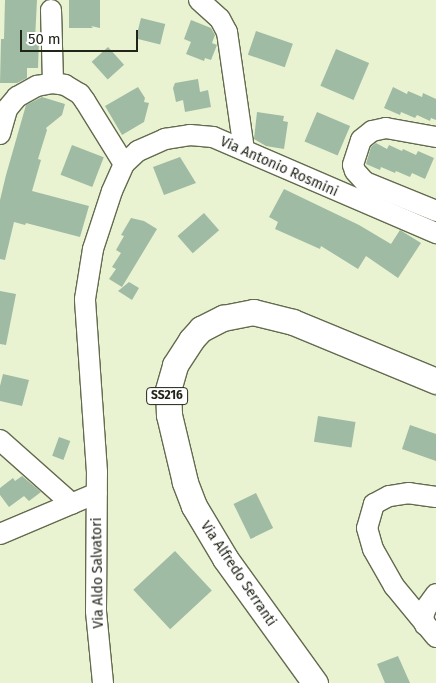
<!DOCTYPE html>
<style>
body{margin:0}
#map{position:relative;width:436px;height:683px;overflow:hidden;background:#e9f3d1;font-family:"Fira Sans",sans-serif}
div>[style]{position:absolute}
.building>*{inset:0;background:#9fbba4;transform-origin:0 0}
.roads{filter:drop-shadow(1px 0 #636b4e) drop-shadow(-1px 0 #636b4e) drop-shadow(0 1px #636b4e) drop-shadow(0 -1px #636b4e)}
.minor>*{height:20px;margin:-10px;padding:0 10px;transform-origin:10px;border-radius:10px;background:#fff}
.major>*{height:25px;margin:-12.5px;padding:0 12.5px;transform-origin:12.5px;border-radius:12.5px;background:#fff}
span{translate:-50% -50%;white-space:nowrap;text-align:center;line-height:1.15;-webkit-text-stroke:5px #fff;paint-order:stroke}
.shield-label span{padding:1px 4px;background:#fff;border:1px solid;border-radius:4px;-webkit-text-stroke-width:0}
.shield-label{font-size:12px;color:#212518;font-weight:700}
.street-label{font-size:14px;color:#212518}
.scale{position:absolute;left:20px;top:30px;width:118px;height:22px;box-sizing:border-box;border:2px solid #212518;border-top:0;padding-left:6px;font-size:15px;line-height:18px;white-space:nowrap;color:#212518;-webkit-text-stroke:4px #fff;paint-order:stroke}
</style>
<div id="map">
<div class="building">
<div style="clip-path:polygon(5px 0,37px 0,35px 40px,39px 40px,38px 68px,27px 68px,27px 78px,17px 83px,0 83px,1px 39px,4px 39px)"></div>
<div style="clip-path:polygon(69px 0,100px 0,100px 28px,91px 26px,93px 28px,69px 28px)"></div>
<div style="left:141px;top:18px;width:25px;height:21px;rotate:14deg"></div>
<div style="clip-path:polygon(191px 20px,211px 28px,215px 35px,212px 43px,217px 45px,211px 60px,205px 58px,204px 61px,186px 54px,191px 42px,184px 39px)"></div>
<div style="left:256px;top:31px;width:39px;height:25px;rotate:19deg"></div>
<div style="left:108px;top:47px;width:24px;height:22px;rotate:48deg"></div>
<div style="left:336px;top:49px;width:36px;height:40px;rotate:23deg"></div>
<div style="clip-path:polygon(198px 79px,200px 92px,208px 90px,211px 107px,185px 112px,183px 100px,176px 102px,173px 88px,175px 83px)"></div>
<div style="clip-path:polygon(138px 87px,145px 98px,144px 102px,149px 103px,144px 122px,122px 135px,105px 106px)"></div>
<div style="clip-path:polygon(393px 87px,407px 94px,408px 91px,422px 97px,423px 93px,436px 99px,436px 120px,431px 118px,430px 121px,417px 115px,415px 118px,401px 112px,400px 115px,384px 108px)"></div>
<div style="clip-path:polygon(42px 97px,65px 104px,62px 115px,46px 128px,47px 130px,38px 159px,41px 160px,32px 191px,89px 206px,80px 237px,26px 223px,25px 225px,14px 222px,5px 260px,0 259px,0 200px,6px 175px,26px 105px)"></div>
<div style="clip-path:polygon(257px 112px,284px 116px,283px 121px,288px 122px,284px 149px,266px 146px,254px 139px)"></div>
<div style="left:317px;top:112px;width:36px;height:32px;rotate:23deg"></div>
<div style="clip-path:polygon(376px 143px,387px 149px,389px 145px,402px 151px,403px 149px,416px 155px,418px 151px,434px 158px,425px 179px,412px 173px,410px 177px,396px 171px,395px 173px,381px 167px,380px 170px,366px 164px,371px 147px)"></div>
<div style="left:72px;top:145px;width:34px;height:32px;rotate:21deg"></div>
<div style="clip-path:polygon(180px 157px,196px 183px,164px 195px,153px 167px)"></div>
<div style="clip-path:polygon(284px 189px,359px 225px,391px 244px,400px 230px,421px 243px,398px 278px,366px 256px,358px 269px,321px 246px,320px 249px,275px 229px,278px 222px,269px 217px)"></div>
<div style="left:204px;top:213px;width:23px;height:35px;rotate:49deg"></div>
<div style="clip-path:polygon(131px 218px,144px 221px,157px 229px,122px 287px,109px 279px,116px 269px,112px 267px,121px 253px,116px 250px,124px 236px,121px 235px)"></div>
<div style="clip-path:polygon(129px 282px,139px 288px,132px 300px,118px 291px)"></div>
<div style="clip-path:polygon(0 291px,16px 294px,6px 345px,0 344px)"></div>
<div style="clip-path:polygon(3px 374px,29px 380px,22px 406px,0 401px,0 386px)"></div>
<div style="left:318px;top:416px;width:38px;height:26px;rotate:9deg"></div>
<div style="clip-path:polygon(410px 425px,436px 434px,436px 461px,402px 449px)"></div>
<div style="left:59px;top:437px;width:12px;height:20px;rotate:20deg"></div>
<div style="clip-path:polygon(22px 476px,41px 492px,29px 501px,24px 496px,9px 507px,0 495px,0 488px,13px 478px,15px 481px)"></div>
<div style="left:256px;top:493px;width:39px;height:25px;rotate:64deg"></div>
<div style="left:175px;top:551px;width:54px;height:57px;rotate:47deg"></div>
<div style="clip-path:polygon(398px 656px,410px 683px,385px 683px,377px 664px)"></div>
</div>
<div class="roads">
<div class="minor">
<div style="left:199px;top:0;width:28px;rotate:42deg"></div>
<div style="left:220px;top:19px;width:15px;rotate:62deg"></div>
<div style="left:227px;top:32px;width:119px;rotate:81.8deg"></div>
<div style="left:51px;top:10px;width:73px;rotate:88.4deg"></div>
<div style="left:0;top:134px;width:26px;rotate:-74deg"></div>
<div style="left:7px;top:109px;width:16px;rotate:-50deg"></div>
<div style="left:17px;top:97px;width:23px;rotate:-29deg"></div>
<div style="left:37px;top:86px;width:16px;rotate:-11deg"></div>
<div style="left:53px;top:83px;width:12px;rotate:9deg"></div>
<div style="left:65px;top:85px;width:17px;rotate:31deg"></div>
<div style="left:80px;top:94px;width:9px;rotate:54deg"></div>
<div style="left:85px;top:101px;width:74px;rotate:58.2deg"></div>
<div style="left:436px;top:137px;width:51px;rotate:-169.8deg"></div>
<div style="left:386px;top:128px;width:14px;rotate:168deg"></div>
<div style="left:372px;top:131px;width:14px;rotate:141deg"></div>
<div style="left:361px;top:140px;width:26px;rotate:108deg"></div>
<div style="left:353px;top:165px;width:6px;rotate:72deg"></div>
<div style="left:355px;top:171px;width:15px;rotate:48deg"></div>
<div style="left:365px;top:182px;width:77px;rotate:22.2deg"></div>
<div style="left:0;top:440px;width:96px;rotate:41.6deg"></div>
<div style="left:436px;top:497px;width:27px;rotate:-172deg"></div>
<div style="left:409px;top:493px;width:20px;rotate:171deg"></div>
<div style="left:389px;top:496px;width:17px;rotate:152deg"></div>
<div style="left:374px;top:504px;width:25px;rotate:106deg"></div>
<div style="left:367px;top:528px;width:22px;rotate:74deg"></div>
<div style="left:373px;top:549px;width:43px;rotate:60.4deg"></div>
<div style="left:394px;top:586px;width:66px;rotate:50.5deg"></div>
<div style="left:0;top:534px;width:105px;rotate:-22.9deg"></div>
<div style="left:425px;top:625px;width:8px;rotate:-104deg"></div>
<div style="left:423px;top:617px;width:9px;rotate:-72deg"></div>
<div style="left:426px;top:608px;width:17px;rotate:-54deg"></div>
<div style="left:103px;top:683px;width:72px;rotate:-95.6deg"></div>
<div style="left:96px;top:611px;width:139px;rotate:-89.6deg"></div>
<div style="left:97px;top:472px;width:173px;rotate:-94deg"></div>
<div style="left:85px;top:299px;width:51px;rotate:-80.9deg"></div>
<div style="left:93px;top:249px;width:61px;rotate:-71.9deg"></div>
<div style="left:112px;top:191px;width:30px;rotate:-66deg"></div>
<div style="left:124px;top:164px;width:19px;rotate:-43deg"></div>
<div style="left:138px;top:151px;width:30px;rotate:-24deg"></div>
<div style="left:165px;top:139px;width:25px;rotate:-9deg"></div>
<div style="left:190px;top:135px;width:23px;rotate:5deg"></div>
<div style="left:213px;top:137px;width:243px;rotate:23.3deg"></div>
</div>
<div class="major">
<div style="left:315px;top:683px;width:154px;rotate:-125.8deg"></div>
<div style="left:225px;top:558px;width:61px;rotate:-120.8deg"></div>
<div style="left:194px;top:506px;width:26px;rotate:-111deg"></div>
<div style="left:185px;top:482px;width:69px;rotate:-103.4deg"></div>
<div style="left:169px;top:415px;width:25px;rotate:-92deg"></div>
<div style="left:168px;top:390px;width:26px;rotate:-74deg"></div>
<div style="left:175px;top:365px;width:30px;rotate:-57deg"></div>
<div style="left:191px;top:340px;width:15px;rotate:-48deg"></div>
<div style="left:201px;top:329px;width:25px;rotate:-27deg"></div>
<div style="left:223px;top:318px;width:31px;rotate:-11deg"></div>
<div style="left:253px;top:312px;width:41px;rotate:14deg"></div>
<div style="left:293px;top:322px;width:155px;rotate:22.4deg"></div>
</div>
</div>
<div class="shield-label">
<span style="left:167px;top:396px">SS216</span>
</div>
<div class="street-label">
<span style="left:279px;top:167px;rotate:24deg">Via Antonio Rosmini</span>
<span style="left:98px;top:573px;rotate:-91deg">Via Aldo Salvatori</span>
<span style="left:238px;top:574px;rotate:56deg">Via Alfredo Serranti</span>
</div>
<div class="scale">50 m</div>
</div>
